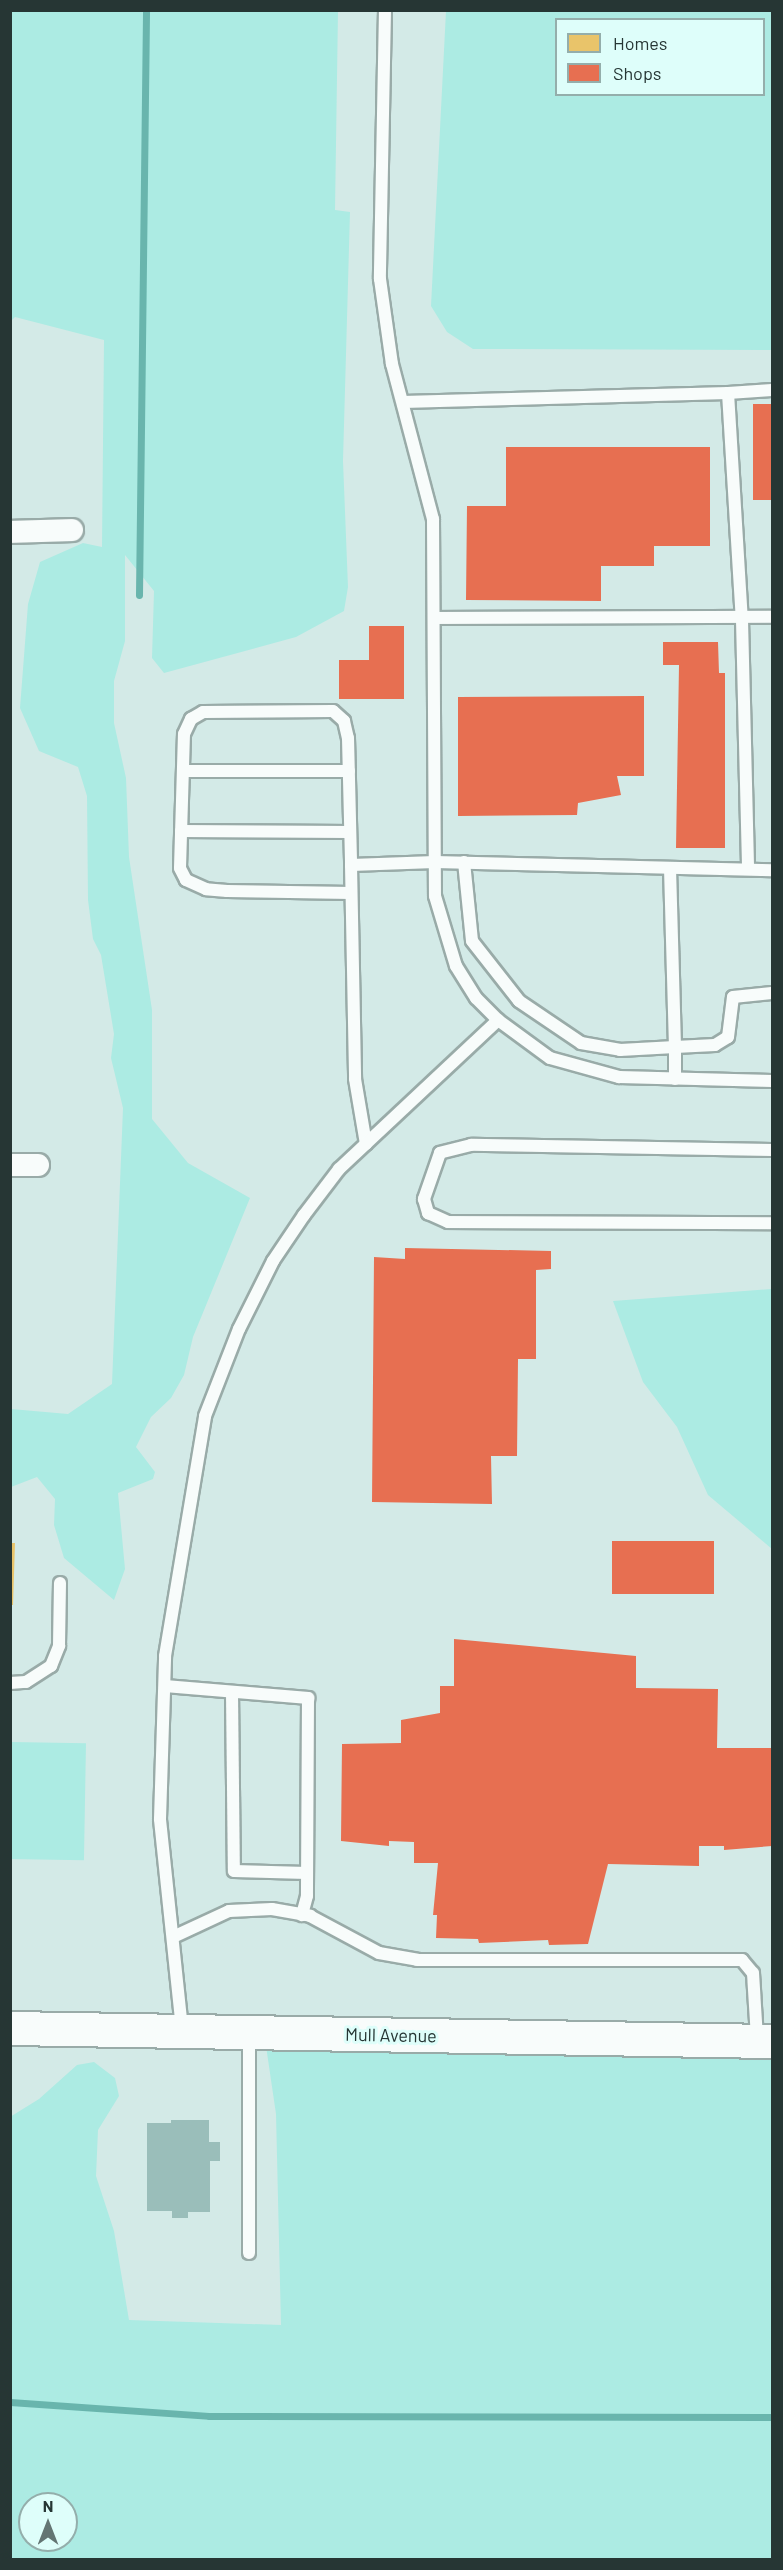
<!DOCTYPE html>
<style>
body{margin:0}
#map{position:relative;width:783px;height:2570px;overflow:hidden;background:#d3eae7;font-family:Barlow,sans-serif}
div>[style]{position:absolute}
.green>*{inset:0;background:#acebe3;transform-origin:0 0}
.homes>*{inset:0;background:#e9c46a}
.shops>*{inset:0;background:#e76f51;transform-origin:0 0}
.stream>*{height:7px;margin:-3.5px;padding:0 3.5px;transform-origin:3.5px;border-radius:3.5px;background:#69b5ad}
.building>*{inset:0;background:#9abeba}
.roads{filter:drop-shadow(2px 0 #99aba8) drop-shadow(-2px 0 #99aba8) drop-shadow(0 2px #99aba8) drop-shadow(0 -2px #99aba8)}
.lane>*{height:12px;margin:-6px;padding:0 6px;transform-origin:6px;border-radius:6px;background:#f8fcfb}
.street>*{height:22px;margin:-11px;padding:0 11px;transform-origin:11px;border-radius:11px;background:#f8fcfb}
.secondary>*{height:33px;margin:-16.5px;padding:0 16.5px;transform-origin:16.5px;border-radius:16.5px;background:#f8fcfb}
span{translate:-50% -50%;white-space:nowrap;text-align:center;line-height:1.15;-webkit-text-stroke:6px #defefa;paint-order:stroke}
.street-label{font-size:18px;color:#263634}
.frame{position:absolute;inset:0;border:12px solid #263634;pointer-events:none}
.legend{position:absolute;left:555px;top:18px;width:210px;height:78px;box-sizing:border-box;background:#defefa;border:2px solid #94aeab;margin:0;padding:8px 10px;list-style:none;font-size:18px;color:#263634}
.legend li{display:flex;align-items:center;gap:12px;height:30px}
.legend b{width:30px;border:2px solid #94aeab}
.north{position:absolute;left:18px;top:2492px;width:60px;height:60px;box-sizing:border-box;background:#defefa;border:2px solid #94aeab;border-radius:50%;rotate:0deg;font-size:16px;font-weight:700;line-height:24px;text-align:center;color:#263634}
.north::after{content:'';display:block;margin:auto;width:21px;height:27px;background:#637573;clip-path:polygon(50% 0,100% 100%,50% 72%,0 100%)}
</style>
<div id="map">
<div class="green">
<div style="clip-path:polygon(11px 10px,338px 11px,335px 210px,350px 212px,343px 461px,348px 587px,344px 611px,296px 637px,164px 673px,152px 658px,154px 591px,125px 555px,125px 641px,114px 681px,114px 723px,126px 778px,129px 857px,152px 1010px,152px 1119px,188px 1163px,250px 1198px,193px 1337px,184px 1375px,171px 1398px,151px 1417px,136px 1447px,155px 1472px,153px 1479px,118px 1493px,125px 1569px,114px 1600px,64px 1558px,54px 1525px,55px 1499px,37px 1477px,11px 1487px,11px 1409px,68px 1414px,112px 1384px,123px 1108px,111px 1058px,114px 1034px,101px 955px,93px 939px,88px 900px,87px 796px,78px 767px,39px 751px,20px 708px,28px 604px,40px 562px,83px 543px,102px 547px,104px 340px,15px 317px,11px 321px)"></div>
<div style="clip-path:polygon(evenodd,446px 11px,772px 11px,772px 350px,473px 349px,447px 332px,431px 306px,446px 11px,556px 20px,764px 20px,764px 94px,556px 94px,556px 20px)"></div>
<div style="clip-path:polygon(772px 1289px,772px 1549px,708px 1495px,677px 1427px,643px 1382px,613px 1301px)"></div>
<div style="left:11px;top:1742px;width:75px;height:117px;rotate:1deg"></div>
<div style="clip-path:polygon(evenodd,266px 2046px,772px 2050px,772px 2559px,11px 2559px,10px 2117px,39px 2099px,77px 2065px,94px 2062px,115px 2078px,119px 2096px,98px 2130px,96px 2176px,114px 2231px,129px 2320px,281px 2325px,276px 2114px,266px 2046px,30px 2504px,66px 2504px,66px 2540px,30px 2540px,30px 2504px)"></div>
</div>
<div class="homes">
<div style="clip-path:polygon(10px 1543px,15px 1543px,13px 1605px,10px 1605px)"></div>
</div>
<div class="shops">
<div style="left:753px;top:404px;width:19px;height:96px"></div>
<div style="clip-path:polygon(506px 447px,710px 447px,710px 546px,654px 546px,654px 566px,601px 566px,601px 601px,466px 600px,467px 506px,506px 506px)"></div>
<div style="clip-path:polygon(369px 626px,404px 626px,404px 699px,339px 699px,339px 660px,369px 660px)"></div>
<div style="clip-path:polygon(663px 642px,718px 642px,719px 673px,725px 673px,725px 848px,676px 848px,679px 665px,663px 665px)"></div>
<div style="clip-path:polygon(644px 696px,644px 776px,617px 776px,621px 795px,578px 803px,577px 815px,458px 816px,458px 697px)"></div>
<div style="clip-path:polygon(405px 1248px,551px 1251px,551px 1269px,536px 1270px,536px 1359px,518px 1359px,517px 1456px,491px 1456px,492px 1504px,372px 1502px,374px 1257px,405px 1259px)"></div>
<div style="left:612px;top:1541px;width:102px;height:53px"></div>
<div style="clip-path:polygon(454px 1639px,636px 1656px,636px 1688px,718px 1689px,717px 1748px,772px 1748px,772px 1846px,724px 1850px,724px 1846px,699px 1846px,699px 1866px,608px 1864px,588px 1944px,549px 1945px,548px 1940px,479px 1943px,478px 1939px,436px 1938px,437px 1915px,433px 1915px,438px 1863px,414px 1863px,414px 1842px,389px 1841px,389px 1846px,341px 1841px,342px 1744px,401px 1743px,401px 1720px,440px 1713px,440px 1686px,454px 1686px)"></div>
</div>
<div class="stream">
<div style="left:139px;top:595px;width:585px;rotate:-89.31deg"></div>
<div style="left:10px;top:2402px;width:199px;rotate:4deg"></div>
<div style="left:209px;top:2416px;width:563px;rotate:0.1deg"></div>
</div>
<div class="building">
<div style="clip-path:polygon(171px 2120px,209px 2120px,209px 2142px,220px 2142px,220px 2161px,210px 2161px,210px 2212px,188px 2212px,188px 2218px,172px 2218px,172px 2211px,147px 2211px,147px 2123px,171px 2123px)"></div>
</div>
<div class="roads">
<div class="lane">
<div style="left:385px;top:10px;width:269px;rotate:91.1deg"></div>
<div style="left:380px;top:279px;width:86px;rotate:82deg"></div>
<div style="left:392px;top:364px;width:160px;rotate:75.2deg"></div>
<div style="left:433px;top:519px;width:377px;rotate:89.7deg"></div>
<div style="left:435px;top:896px;width:73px;rotate:73.3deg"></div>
<div style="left:456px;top:966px;width:38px;rotate:58deg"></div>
<div style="left:476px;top:998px;width:31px;rotate:45deg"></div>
<div style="left:498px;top:1020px;width:64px;rotate:36.2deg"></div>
<div style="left:550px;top:1058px;width:72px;rotate:15.4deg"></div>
<div style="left:619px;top:1077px;width:153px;rotate:1.5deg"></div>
<div style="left:728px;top:393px;width:44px;rotate:-3.9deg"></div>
<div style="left:403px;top:402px;width:325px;rotate:-1.6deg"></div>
<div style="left:728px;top:393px;width:227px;rotate:86.5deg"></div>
<div style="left:742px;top:620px;width:249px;rotate:88.6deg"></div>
<div style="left:435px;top:618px;width:337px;rotate:-0.2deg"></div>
<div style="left:183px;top:771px;width:166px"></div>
<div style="left:181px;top:831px;width:169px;rotate:0.3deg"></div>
<div style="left:464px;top:862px;width:79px;rotate:84.2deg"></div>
<div style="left:472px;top:941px;width:76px;rotate:51.9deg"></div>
<div style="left:519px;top:1001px;width:75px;rotate:34.1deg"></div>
<div style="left:581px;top:1043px;width:40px;rotate:10deg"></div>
<div style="left:620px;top:1050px;width:55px;rotate:-3.1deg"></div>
<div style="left:675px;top:1047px;width:179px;rotate:-91.6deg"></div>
<div style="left:351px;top:865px;width:84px;rotate:-2deg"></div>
<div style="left:435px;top:862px;width:337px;rotate:1.4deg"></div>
<div style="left:351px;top:893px;width:124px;rotate:-179.1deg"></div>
<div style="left:227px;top:891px;width:21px;rotate:-175deg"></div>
<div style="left:206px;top:889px;width:22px;rotate:-156deg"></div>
<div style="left:186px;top:880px;width:13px;rotate:-117deg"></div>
<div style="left:180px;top:868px;width:134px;rotate:-88.3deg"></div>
<div style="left:184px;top:734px;width:17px;rotate:-65deg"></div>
<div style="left:191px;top:719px;width:14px;rotate:-30deg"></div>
<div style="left:203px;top:712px;width:130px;rotate:-0.4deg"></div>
<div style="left:333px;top:711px;width:15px;rotate:42deg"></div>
<div style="left:344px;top:721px;width:17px;rotate:77deg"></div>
<div style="left:348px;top:738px;width:127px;rotate:88.6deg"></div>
<div style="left:351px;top:865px;width:214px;rotate:88.9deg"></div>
<div style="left:355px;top:1079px;width:66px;rotate:80.4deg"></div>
<div style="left:675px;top:1079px;width:32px;rotate:-90deg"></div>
<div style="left:675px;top:1047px;width:40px;rotate:-2.9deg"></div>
<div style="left:715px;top:1045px;width:15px;rotate:-32deg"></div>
<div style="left:728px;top:1037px;width:40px;rotate:-82.9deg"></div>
<div style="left:733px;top:997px;width:39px;rotate:-6deg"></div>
<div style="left:772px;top:1150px;width:301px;rotate:-179deg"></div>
<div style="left:471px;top:1145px;width:32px;rotate:166deg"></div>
<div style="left:440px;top:1153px;width:49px;rotate:109.2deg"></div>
<div style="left:424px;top:1199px;width:15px;rotate:74deg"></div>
<div style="left:428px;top:1213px;width:22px;rotate:24deg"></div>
<div style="left:448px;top:1222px;width:324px;rotate:0.2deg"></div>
<div style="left:10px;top:1683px;width:16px;rotate:-4deg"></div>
<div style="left:26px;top:1682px;width:30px;rotate:-33deg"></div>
<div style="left:51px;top:1666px;width:22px;rotate:-68deg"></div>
<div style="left:59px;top:1646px;width:63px;rotate:-89.1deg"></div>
<div style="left:165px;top:1686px;width:144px;rotate:4.8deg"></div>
<div style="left:308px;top:1698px;width:198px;rotate:90.3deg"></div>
<div style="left:307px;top:1896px;width:20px;rotate:105deg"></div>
<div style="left:232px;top:1692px;width:179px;rotate:89.4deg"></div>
<div style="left:234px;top:1871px;width:73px;rotate:1.6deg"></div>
<div style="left:173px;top:1937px;width:62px;rotate:-24.9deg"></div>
<div style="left:229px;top:1911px;width:43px;rotate:-2.7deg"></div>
<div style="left:272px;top:1909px;width:39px;rotate:10deg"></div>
<div style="left:310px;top:1916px;width:78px;rotate:28.2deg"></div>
<div style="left:379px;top:1953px;width:39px;rotate:10deg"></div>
<div style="left:417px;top:1960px;width:325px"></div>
<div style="left:742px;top:1960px;width:17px;rotate:50deg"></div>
<div style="left:753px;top:1973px;width:66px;rotate:86.5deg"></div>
<div style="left:182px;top:2029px;width:211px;rotate:-96deg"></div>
<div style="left:160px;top:1819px;width:163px;rotate:-88.2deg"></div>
<div style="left:165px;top:1656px;width:243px;rotate:-80.5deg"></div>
<div style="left:205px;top:1416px;width:93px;rotate:-68.7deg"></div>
<div style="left:239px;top:1329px;width:76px;rotate:-63.4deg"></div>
<div style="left:273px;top:1261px;width:55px;rotate:-56deg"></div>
<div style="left:304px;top:1215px;width:58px;rotate:-52.7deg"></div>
<div style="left:339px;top:1169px;width:218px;rotate:-43.1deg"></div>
<div style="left:249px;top:2033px;width:220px;rotate:90deg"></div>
</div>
<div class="street">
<div style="left:10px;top:532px;width:62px;rotate:-1.8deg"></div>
<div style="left:10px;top:1165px;width:28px"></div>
</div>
<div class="secondary">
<div style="left:10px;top:2028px;width:762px;rotate:0.98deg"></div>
</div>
</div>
<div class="street-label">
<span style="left:391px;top:2035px;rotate:1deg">Mull Avenue</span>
</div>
<div class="frame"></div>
<ul class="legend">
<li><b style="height:16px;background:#e9c46a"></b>Homes</li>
<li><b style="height:16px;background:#e76f51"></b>Shops</li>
</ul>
<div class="north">N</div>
</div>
